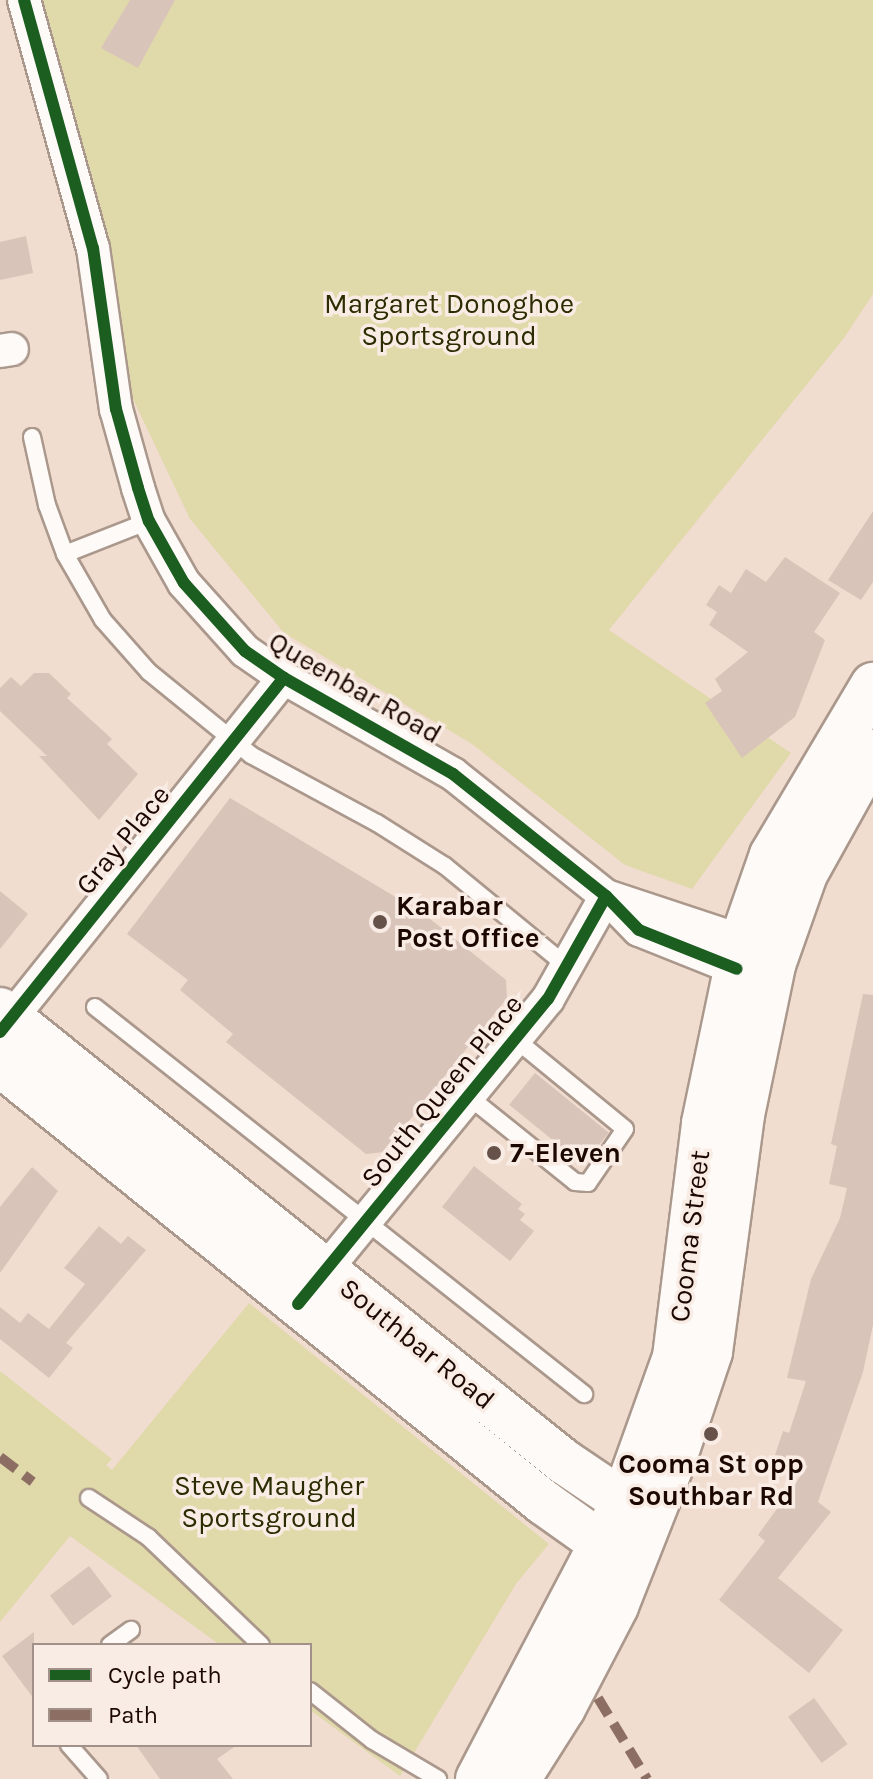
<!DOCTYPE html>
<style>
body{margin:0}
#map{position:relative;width:873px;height:1779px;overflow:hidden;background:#f1dcd0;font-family:Karla,sans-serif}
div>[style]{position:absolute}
.green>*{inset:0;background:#e0d9aa}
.building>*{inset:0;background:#d8c4b9;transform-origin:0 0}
.roads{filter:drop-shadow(2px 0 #ab988c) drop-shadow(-2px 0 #ab988c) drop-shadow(0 2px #ab988c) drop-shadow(0 -2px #ab988c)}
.lane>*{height:16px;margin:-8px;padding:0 8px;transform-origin:8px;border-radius:8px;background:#fdfaf8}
.street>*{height:32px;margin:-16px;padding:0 16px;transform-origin:16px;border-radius:16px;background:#fdfaf8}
.secondary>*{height:44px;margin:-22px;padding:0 22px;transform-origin:22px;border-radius:22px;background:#fdfaf8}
.quiet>*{height:10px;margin-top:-5px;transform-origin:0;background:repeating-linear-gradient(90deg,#8d6e63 0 20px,transparent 0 30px)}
.cycleway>*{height:12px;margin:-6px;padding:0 6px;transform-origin:6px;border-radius:6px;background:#1b5e20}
.dots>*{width:22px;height:22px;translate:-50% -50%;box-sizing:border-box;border:4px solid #f9ece5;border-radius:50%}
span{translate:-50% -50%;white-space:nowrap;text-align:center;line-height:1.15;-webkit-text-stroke:7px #f9ece5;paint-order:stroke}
.park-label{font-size:28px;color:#2b2c01}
.street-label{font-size:28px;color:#1c0800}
.poi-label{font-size:28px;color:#1c0800;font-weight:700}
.left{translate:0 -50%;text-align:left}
.legend{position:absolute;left:32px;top:1643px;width:280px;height:104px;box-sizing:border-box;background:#f9ece5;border:2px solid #a19189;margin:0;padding:10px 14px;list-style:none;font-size:24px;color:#1c0800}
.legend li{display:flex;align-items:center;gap:16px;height:40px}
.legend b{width:40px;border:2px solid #a19189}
</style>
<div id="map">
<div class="green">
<div style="clip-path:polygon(33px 0,873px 0,873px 294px,844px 338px,609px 630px,791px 753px,692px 889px,625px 865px,472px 744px,284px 633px,190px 519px,106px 342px)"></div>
<div style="clip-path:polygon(249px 1303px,549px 1544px,516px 1584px,400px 1776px,310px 1710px,310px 1645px,220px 1645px,70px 1536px,0 1622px,0 1371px,112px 1459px,106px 1465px,112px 1470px)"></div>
</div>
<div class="building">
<div style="clip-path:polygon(130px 0,175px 0,138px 68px,101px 48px)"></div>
<div style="clip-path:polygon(26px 236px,33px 273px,0 280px,0 242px)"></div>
<div style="clip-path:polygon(873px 511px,873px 582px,861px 600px,828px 580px)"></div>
<div style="clip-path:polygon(785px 557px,840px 593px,814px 632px,825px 640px,795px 717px,742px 758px,705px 703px,722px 691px,715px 679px,748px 652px,709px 625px,717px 612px,706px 605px,719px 585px,731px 593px,746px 569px,766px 582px)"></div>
<div style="clip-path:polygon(34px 673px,49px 673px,71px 694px,67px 698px,112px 739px,107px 744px,138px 774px,99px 820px,39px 756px,47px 756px,0 711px,0 688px,11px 677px,21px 686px)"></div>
<div style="clip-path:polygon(230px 798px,424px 914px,506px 980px,507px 998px,384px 1152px,366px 1154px,226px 1042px,233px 1034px,180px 990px,188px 980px,127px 934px)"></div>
<div style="clip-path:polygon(0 891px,28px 914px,0 949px)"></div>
<div style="clip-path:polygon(863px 994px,873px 995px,873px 1325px,863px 1372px,818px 1502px,831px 1512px,778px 1578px,843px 1630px,809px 1673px,719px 1600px,765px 1541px,758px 1535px,808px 1466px,775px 1455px,783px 1431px,789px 1433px,806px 1381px,787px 1378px,811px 1279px,840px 1218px,847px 1188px,829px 1184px,837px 1146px,831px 1144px)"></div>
<div style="left:535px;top:1073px;width:95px;height:41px;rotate:39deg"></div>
<div style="clip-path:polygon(474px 1166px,522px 1204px,518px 1209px,525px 1214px,520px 1220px,534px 1231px,510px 1261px,442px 1207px)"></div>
<div style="clip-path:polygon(32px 1167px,58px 1191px,0 1273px,0 1207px)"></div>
<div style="clip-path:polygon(99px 1226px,121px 1244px,128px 1236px,146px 1250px,66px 1343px,73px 1348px,49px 1378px,0 1339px,0 1307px,20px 1323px,28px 1313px,49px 1329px,85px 1284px,64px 1268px)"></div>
<div style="left:89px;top:1566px;width:38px;height:49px;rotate:53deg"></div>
<div style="clip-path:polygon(34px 1632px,34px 1699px,2px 1656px)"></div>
<div style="left:814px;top:1698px;width:57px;height:32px;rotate:54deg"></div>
<div style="clip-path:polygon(136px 1745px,237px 1745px,217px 1759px,233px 1779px,160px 1779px)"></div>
</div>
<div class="roads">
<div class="lane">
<div style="left:32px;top:437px;width:70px;rotate:77.6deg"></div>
<div style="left:47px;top:505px;width:52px;rotate:69.8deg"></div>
<div style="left:65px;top:554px;width:76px;rotate:60.1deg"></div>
<div style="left:103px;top:620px;width:69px;rotate:48.5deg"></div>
<div style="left:149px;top:672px;width:132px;rotate:39.1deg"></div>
<div style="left:251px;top:755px;width:143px;rotate:28.4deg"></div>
<div style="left:377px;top:823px;width:80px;rotate:32.3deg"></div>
<div style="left:445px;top:866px;width:159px;rotate:39.4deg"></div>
<div style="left:65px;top:554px;width:90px;rotate:-21.4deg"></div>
<div style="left:95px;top:1007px;width:624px;rotate:38.36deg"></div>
<div style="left:468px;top:1096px;width:137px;rotate:38.8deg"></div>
<div style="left:575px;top:1182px;width:13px;rotate:4deg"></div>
<div style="left:588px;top:1183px;width:65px;rotate:-55.6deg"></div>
<div style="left:625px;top:1129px;width:142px;rotate:-140.7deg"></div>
<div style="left:89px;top:1498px;width:71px;rotate:33.5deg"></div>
<div style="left:148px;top:1537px;width:156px;rotate:43.7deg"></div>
<div style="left:110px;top:1645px;width:26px;rotate:-36deg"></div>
<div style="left:310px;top:1691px;width:79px;rotate:38.3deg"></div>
<div style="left:372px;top:1740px;width:77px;rotate:30.6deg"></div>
<div style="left:69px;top:1745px;width:45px;rotate:48.6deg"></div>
</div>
<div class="street">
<div style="left:24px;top:0;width:257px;rotate:74.5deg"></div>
<div style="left:93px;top:248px;width:163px;rotate:81.9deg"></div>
<div style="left:116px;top:409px;width:82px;rotate:74.4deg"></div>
<div style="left:138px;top:488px;width:35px;rotate:72deg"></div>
<div style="left:149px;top:521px;width:71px;rotate:60.6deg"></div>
<div style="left:184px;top:583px;width:91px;rotate:48.1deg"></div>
<div style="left:245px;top:651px;width:47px;rotate:34.7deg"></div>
<div style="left:284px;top:678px;width:194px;rotate:29.6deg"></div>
<div style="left:453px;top:774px;width:196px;rotate:38.6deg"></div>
<div style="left:606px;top:896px;width:47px;rotate:45.9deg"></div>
<div style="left:639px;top:930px;width:105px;rotate:21.7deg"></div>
<div style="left:0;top:351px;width:12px;rotate:-9deg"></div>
<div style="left:609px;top:897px;width:140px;rotate:18.3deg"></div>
<div style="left:0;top:1032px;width:454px;rotate:-51.3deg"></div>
<div style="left:313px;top:1285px;width:370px;rotate:-50.6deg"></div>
<div style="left:548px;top:999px;width:118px;rotate:-60.6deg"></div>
</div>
<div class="secondary">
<div style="left:0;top:1010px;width:721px;rotate:38.7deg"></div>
<div style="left:563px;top:1461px;width:100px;rotate:34deg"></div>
<div style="left:0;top:1064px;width:698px;rotate:38.89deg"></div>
<div style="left:543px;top:1502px;width:102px;rotate:35.4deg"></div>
<div style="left:478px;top:1779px;width:310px;rotate:-62.3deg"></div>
<div style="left:622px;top:1505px;width:157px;rotate:-70.3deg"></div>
<div style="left:675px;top:1357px;width:236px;rotate:-82.9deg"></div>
<div style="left:704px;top:1123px;width:186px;rotate:-78.2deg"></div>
<div style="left:742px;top:941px;width:91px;rotate:-70.8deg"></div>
<div style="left:772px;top:855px;width:198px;rotate:-59.3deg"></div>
<div style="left:518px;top:1779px;width:84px;rotate:-57.6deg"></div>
<div style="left:563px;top:1708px;width:115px;rotate:-62.5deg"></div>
<div style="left:616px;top:1606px;width:158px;rotate:-68.5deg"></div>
<div style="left:674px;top:1459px;width:113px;rotate:-71.4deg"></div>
<div style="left:710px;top:1352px;width:239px;rotate:-82.3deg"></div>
<div style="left:742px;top:1115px;width:153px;rotate:-78.3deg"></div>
<div style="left:773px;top:965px;width:96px;rotate:-70.6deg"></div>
<div style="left:805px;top:874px;width:140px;rotate:-60.9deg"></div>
</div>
</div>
<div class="quiet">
<div style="left:0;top:1457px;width:41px;rotate:37.1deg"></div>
<div style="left:598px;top:1698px;width:95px;rotate:58.8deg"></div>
</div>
<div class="cycleway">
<div style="left:24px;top:0;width:257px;rotate:74.5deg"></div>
<div style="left:93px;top:248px;width:163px;rotate:81.9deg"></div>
<div style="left:116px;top:409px;width:82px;rotate:74.4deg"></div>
<div style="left:138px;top:488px;width:35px;rotate:72deg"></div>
<div style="left:149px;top:521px;width:71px;rotate:60.6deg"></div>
<div style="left:184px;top:583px;width:91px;rotate:48.1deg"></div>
<div style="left:245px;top:651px;width:47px;rotate:34.7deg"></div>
<div style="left:284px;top:678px;width:194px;rotate:29.6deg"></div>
<div style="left:453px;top:774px;width:196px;rotate:38.6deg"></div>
<div style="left:606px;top:896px;width:47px;rotate:45.9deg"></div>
<div style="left:639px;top:930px;width:105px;rotate:21.7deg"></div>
<div style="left:0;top:1032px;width:454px;rotate:-51.3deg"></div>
<div style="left:298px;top:1304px;width:394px;rotate:-50.7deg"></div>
<div style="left:548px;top:999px;width:118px;rotate:-60.6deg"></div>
</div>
<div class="dots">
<div style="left:380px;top:922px;background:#675249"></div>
<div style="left:494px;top:1153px;background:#675249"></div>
<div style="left:711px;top:1434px;background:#675249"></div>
</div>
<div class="park-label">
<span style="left:449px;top:320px">Margaret Donoghoe<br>Sportsground</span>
<span style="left:269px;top:1502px">Steve Maugher<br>Sportsground</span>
</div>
<div class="street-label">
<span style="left:355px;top:688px;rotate:30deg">Queenbar Road</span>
<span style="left:123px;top:840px;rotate:-51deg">Gray Place</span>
<span style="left:442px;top:1091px;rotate:-51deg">South Queen Place</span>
<span style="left:690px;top:1236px;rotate:-83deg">Cooma Street</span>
<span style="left:417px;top:1344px;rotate:39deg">Southbar Road</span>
</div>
<div class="poi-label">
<span class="left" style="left:396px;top:922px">Karabar<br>Post Office</span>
<span class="left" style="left:510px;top:1153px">7-Eleven</span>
<span style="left:711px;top:1480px">Cooma St opp<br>Southbar Rd</span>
</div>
<ul class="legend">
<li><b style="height:10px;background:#1b5e20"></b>Cycle path</li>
<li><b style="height:10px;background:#8d6e63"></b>Path</li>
</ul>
</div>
